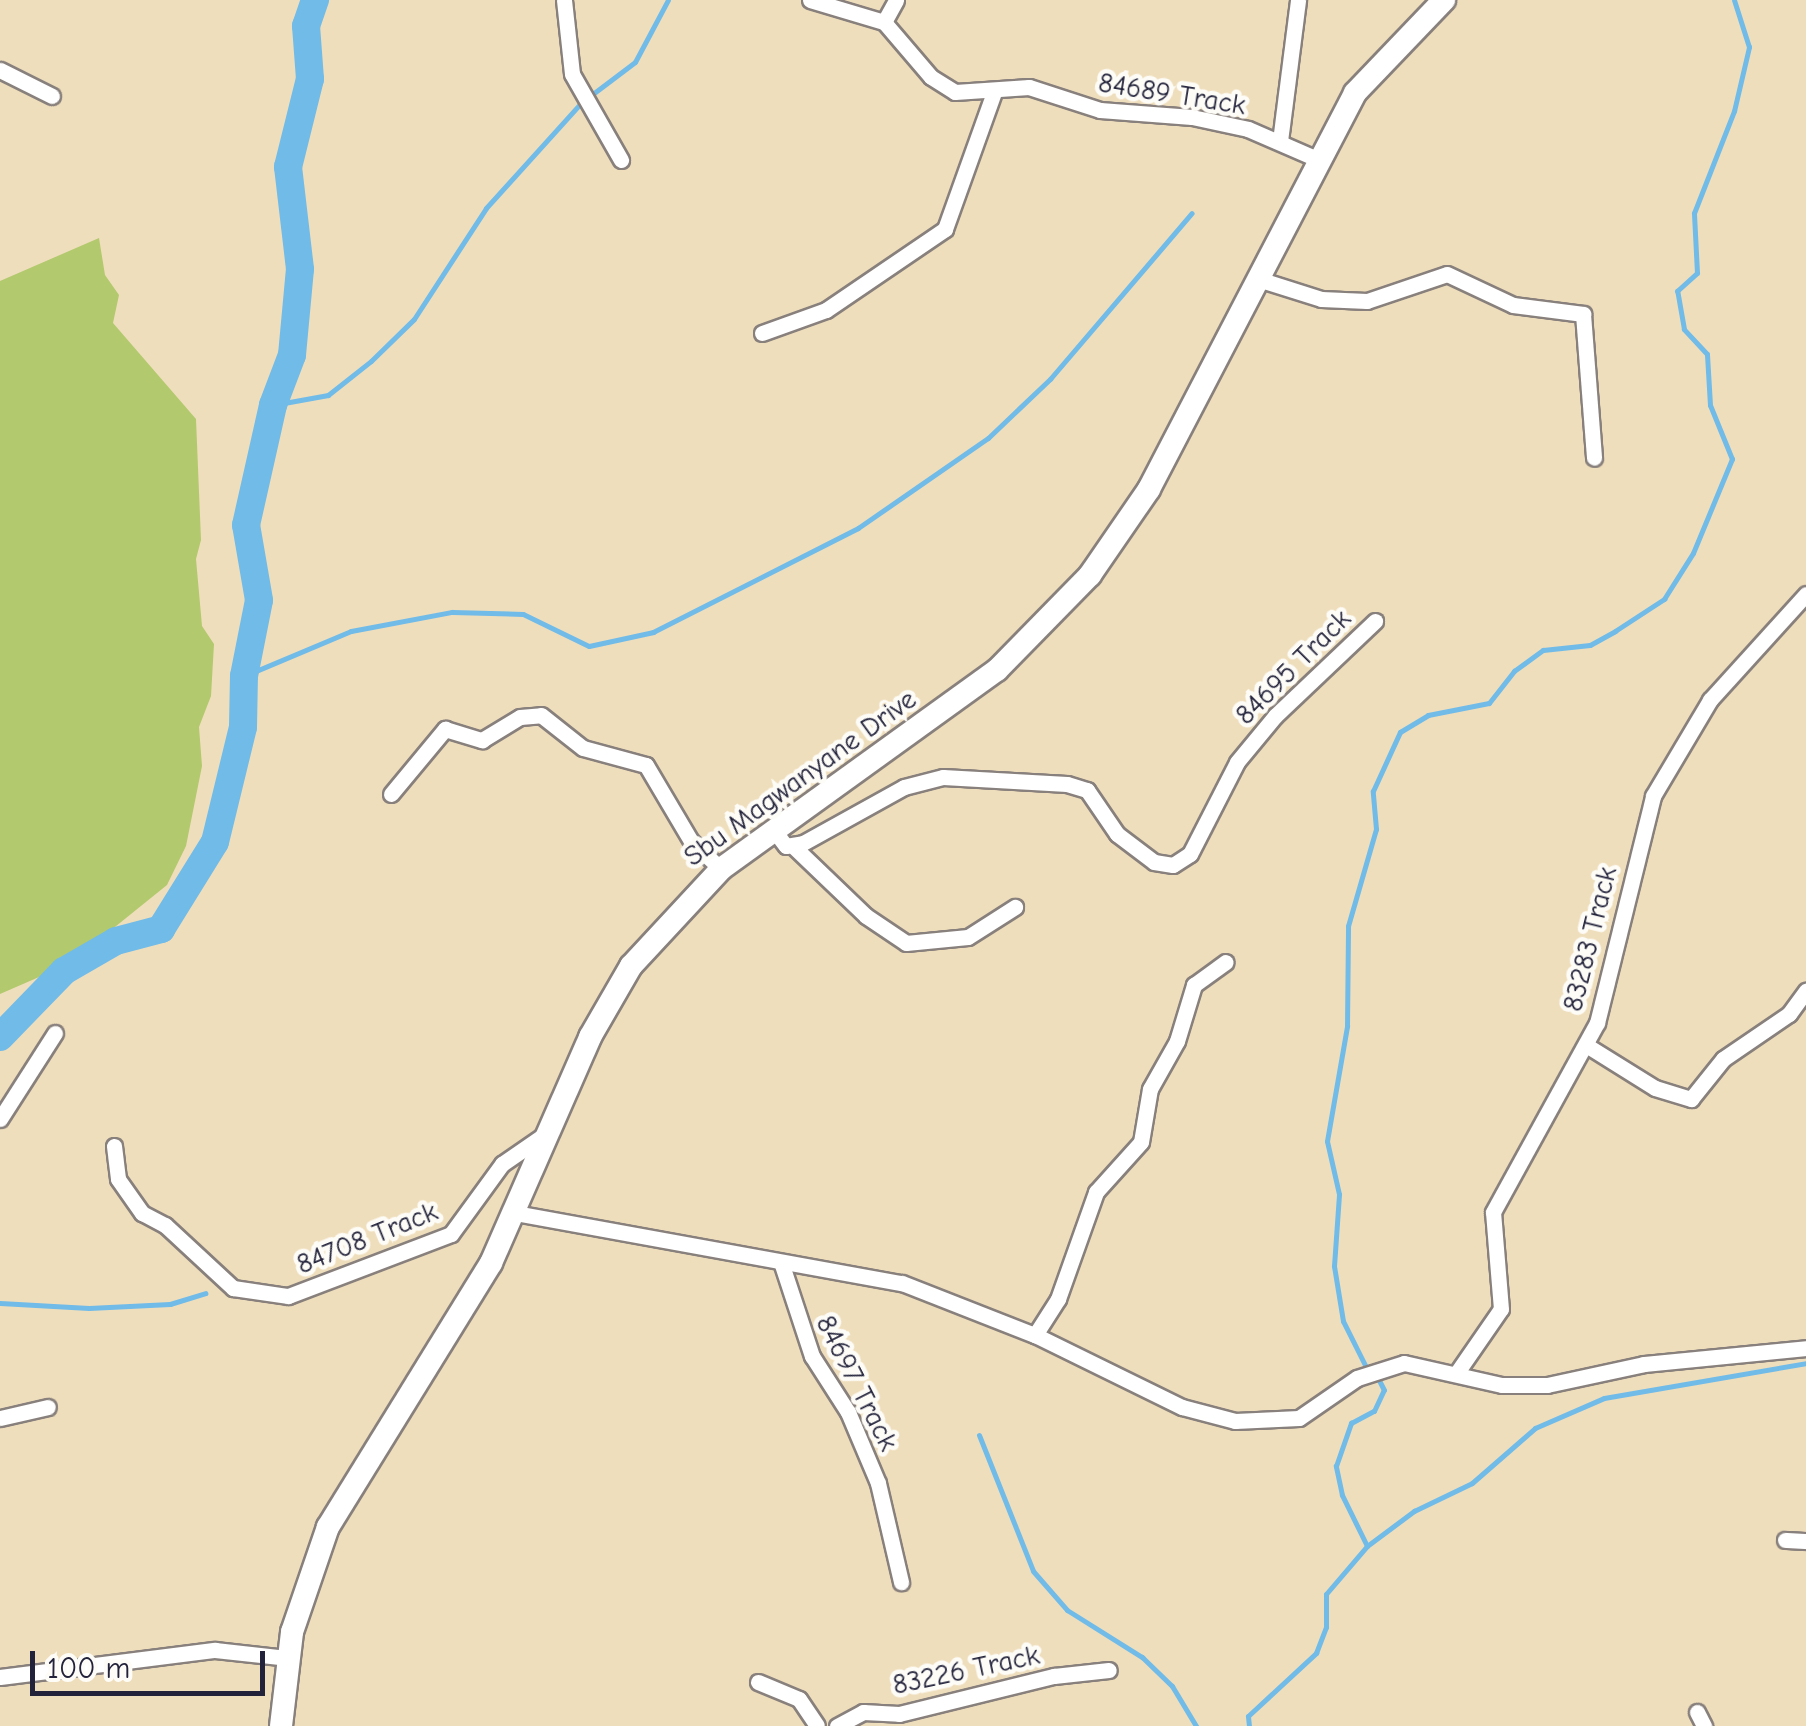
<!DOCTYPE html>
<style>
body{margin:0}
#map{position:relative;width:1806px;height:1726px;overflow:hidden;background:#efdebc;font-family:"Comic Neue",sans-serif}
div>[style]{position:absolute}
.green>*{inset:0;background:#b2c96e}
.stream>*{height:5px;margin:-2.5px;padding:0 2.5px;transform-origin:2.5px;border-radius:2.5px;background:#71bbe9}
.river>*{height:28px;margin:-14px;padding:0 14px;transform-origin:14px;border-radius:14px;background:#71bbe9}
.roads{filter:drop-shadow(2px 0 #88807c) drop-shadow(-2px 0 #88807c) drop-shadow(0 2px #88807c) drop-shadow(0 -2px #88807c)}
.street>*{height:15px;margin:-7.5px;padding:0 7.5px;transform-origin:7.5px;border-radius:7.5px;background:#fff}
.secondary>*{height:22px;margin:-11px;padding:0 11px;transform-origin:11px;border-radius:11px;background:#fff}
span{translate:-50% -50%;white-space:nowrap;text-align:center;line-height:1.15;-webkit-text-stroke:9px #fdfcf7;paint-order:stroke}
.street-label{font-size:28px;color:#22223b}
.scale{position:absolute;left:30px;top:1651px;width:235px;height:45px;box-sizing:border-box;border:5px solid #22223b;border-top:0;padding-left:12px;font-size:30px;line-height:35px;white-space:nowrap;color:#22223b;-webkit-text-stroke:8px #fdfcf7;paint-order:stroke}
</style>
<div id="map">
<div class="green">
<div style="clip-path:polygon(99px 238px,105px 275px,119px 295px,113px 323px,196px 419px,201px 540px,196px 559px,202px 626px,214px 644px,211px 696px,199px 727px,202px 766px,186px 846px,167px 885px,69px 964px,0 994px,0 281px)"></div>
</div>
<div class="stream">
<div style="left:594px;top:93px;width:51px;rotate:-37.1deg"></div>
<div style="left:635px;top:62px;width:70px;rotate:-62deg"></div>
<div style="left:273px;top:405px;width:56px;rotate:-10.3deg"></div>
<div style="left:328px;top:395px;width:55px;rotate:-38.3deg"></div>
<div style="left:371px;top:361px;width:60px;rotate:-44.3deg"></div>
<div style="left:414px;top:319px;width:132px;rotate:-57deg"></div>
<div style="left:486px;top:208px;width:139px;rotate:-47.9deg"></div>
<div style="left:244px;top:676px;width:116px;rotate:-22.8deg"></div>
<div style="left:351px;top:631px;width:103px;rotate:-10.7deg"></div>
<div style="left:452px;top:612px;width:71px;rotate:1.6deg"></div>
<div style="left:523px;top:614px;width:73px;rotate:25.9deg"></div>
<div style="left:589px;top:646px;width:66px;rotate:-12.3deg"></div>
<div style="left:653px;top:632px;width:230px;rotate:-26.9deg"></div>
<div style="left:858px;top:528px;width:158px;rotate:-34.7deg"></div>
<div style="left:988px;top:438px;width:86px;rotate:-43.6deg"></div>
<div style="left:1050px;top:379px;width:218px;rotate:-49.5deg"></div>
<div style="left:0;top:1303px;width:89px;rotate:3.2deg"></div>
<div style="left:89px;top:1308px;width:81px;rotate:-2.8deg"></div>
<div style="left:170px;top:1304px;width:37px;rotate:-17deg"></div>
<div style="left:1366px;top:1367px;width:51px;rotate:-116.6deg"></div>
<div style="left:1343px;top:1321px;width:56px;rotate:-99.3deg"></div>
<div style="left:1334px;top:1266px;width:72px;rotate:-86deg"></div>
<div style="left:1339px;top:1194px;width:54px;rotate:-102.8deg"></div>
<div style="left:1327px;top:1141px;width:117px;rotate:-80.1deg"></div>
<div style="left:1347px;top:1026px;width:100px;rotate:-89.4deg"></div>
<div style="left:1348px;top:926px;width:101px;rotate:-73.9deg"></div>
<div style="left:1376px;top:829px;width:38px;rotate:-95deg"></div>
<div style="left:1373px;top:791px;width:65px;rotate:-65.4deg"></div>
<div style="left:1400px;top:732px;width:33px;rotate:-31deg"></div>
<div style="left:1428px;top:715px;width:62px;rotate:-11.1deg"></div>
<div style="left:1489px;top:703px;width:41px;rotate:-52deg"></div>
<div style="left:1514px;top:671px;width:36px;rotate:-36deg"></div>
<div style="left:1543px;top:650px;width:47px;rotate:-6.1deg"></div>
<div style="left:1590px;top:645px;width:29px;rotate:-29deg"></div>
<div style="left:1615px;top:631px;width:59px;rotate:-33.1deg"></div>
<div style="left:1664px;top:599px;width:54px;rotate:-57.8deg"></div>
<div style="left:1693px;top:553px;width:102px;rotate:-67.5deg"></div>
<div style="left:1732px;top:459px;width:58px;rotate:-112.2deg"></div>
<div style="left:1710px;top:405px;width:51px;rotate:-93.4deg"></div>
<div style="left:1707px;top:354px;width:34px;rotate:-133deg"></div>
<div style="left:1684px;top:329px;width:39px;rotate:-100deg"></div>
<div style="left:1677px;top:291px;width:27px;rotate:-42deg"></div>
<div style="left:1697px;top:273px;width:60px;rotate:-92.9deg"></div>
<div style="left:1694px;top:213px;width:110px;rotate:-68.6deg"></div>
<div style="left:1734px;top:111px;width:66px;rotate:-76.8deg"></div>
<div style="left:1749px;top:47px;width:49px;rotate:-107.7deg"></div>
<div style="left:979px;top:1435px;width:146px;rotate:68.3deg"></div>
<div style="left:1033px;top:1571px;width:52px;rotate:48.9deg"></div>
<div style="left:1067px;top:1610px;width:89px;rotate:32.1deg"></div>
<div style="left:1142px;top:1657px;width:42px;rotate:44deg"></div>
<div style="left:1172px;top:1686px;width:47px;rotate:59deg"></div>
<div style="left:1367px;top:1546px;width:59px;rotate:-36.7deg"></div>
<div style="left:1414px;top:1511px;width:64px;rotate:-25.8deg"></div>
<div style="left:1472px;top:1483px;width:84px;rotate:-41.1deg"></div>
<div style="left:1535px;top:1428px;width:75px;rotate:-23.5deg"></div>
<div style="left:1604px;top:1398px;width:205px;rotate:-9.8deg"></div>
<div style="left:1249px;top:1726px;width:10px;rotate:-96deg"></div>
<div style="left:1248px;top:1716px;width:93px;rotate:-42.8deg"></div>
<div style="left:1316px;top:1653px;width:28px;rotate:-69deg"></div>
<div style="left:1326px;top:1627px;width:33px;rotate:-90deg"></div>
<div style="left:1326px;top:1594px;width:63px;rotate:-49.5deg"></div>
<div style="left:1367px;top:1546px;width:57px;rotate:-116.1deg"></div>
<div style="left:1342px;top:1495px;width:30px;rotate:-102deg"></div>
<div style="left:1336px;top:1466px;width:46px;rotate:-70.8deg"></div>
<div style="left:1351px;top:1423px;width:26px;rotate:-28deg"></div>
<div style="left:1374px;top:1411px;width:23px;rotate:-65deg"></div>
<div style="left:1384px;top:1390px;width:16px;rotate:-117deg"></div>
</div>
<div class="river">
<div style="left:0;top:1037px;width:92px;rotate:-45.9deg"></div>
<div style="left:64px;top:971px;width:60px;rotate:-30deg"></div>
<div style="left:116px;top:941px;width:47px;rotate:-14.9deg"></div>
<div style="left:161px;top:929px;width:102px;rotate:-58.2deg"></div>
<div style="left:215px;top:842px;width:118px;rotate:-76.3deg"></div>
<div style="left:243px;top:727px;width:51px;rotate:-88.9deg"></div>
<div style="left:244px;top:676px;width:77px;rotate:-78.8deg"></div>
<div style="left:259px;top:600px;width:76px;rotate:-99.8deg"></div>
<div style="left:246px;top:525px;width:123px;rotate:-77.3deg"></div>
<div style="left:273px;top:405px;width:53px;rotate:-69.2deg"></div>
<div style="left:292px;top:355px;width:86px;rotate:-84.7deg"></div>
<div style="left:300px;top:269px;width:103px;rotate:-96.7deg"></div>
<div style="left:288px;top:167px;width:91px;rotate:-76deg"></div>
<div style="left:310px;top:79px;width:53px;rotate:-94.3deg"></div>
<div style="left:306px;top:26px;width:28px;rotate:-71deg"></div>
</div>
<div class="roads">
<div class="street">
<div style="left:564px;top:0;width:74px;rotate:83.8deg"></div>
<div style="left:572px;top:74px;width:99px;rotate:60.3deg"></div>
<div style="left:810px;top:0;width:77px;rotate:16.6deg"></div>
<div style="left:884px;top:22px;width:72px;rotate:49.5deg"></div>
<div style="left:931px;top:77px;width:28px;rotate:32deg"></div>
<div style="left:955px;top:92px;width:74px;rotate:-3.9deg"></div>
<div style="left:1029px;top:87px;width:75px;rotate:17.9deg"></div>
<div style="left:1100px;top:110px;width:92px;rotate:4.4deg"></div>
<div style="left:1192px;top:117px;width:57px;rotate:12.1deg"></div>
<div style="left:1248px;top:129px;width:75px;rotate:23.5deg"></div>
<div style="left:884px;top:22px;width:25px;rotate:-61deg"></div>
<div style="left:0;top:70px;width:58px;rotate:26.6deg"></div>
<div style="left:1280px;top:141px;width:142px;rotate:-82.7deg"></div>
<div style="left:1258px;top:279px;width:66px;rotate:17.6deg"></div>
<div style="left:1321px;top:299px;width:46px;rotate:2.5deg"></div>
<div style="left:1367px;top:301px;width:84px;rotate:-18.6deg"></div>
<div style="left:1447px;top:274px;width:73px;rotate:25.2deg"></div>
<div style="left:1513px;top:305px;width:71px;rotate:7.3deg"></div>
<div style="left:1583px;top:314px;width:144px;rotate:85.6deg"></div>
<div style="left:762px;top:333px;width:68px;rotate:-19.8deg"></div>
<div style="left:826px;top:310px;width:144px;rotate:-34.2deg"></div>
<div style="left:945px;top:229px;width:145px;rotate:-70.3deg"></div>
<div style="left:391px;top:794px;width:85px;rotate:-50.3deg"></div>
<div style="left:445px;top:729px;width:39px;rotate:17deg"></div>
<div style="left:482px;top:740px;width:44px;rotate:-31.2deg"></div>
<div style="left:520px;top:717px;width:21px;rotate:-5deg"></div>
<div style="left:541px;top:715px;width:53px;rotate:38.2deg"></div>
<div style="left:583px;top:748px;width:65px;rotate:15.1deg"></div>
<div style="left:646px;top:765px;width:88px;rotate:59.4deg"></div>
<div style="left:691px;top:841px;width:41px;rotate:43deg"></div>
<div style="left:773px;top:829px;width:21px;rotate:53deg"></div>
<div style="left:786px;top:846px;width:17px;rotate:-10deg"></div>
<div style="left:803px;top:843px;width:115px;rotate:-29deg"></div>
<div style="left:904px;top:787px;width:40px;rotate:-14.4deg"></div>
<div style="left:943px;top:777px;width:124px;rotate:3.2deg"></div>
<div style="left:1067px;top:784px;width:21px;rotate:17deg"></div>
<div style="left:1087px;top:790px;width:53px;rotate:55.7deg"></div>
<div style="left:1117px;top:834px;width:46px;rotate:37.1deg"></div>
<div style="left:1154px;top:862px;width:19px;rotate:9deg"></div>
<div style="left:1173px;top:865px;width:20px;rotate:-33deg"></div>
<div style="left:1190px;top:854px;width:103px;rotate:-62.9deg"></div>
<div style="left:1237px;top:762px;width:60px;rotate:-50.4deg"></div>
<div style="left:1275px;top:716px;width:138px;rotate:-43.5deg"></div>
<div style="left:793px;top:846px;width:101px;rotate:43.8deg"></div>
<div style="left:866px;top:916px;width:48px;rotate:34deg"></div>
<div style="left:906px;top:943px;width:62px;rotate:-5.5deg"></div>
<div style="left:968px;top:937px;width:56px;rotate:-32.6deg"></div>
<div style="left:1586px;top:1045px;width:81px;rotate:31.9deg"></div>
<div style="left:1655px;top:1088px;width:38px;rotate:17deg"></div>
<div style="left:1691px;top:1099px;width:51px;rotate:-51.3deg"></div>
<div style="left:1723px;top:1059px;width:80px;rotate:-34.3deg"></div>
<div style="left:1789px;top:1014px;width:29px;rotate:-54deg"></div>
<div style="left:0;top:1119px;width:102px;rotate:-57.4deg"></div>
<div style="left:114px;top:1146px;width:33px;rotate:83deg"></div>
<div style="left:118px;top:1179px;width:42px;rotate:54.8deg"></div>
<div style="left:142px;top:1213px;width:26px;rotate:28deg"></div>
<div style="left:165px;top:1225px;width:93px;rotate:42.8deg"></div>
<div style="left:233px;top:1288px;width:56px;rotate:8.3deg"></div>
<div style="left:288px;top:1296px;width:174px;rotate:-20.8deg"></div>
<div style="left:451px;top:1234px;width:87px;rotate:-53.9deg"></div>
<div style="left:502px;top:1164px;width:55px;rotate:-34.6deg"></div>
<div style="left:515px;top:1213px;width:393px;rotate:10.3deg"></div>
<div style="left:902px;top:1283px;width:143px;rotate:21.4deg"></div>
<div style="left:1035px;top:1335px;width:164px;rotate:26.1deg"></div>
<div style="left:1182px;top:1407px;width:55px;rotate:14.8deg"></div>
<div style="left:1235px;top:1421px;width:64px;rotate:-2.7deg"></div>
<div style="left:1299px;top:1418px;width:70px;rotate:-34.6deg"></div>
<div style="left:1357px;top:1378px;width:49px;rotate:-17.7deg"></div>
<div style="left:1404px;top:1363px;width:100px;rotate:12.7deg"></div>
<div style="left:1502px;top:1385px;width:45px"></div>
<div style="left:1547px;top:1385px;width:99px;rotate:-12.2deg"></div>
<div style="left:1644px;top:1364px;width:163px;rotate:-5.6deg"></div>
<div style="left:782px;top:1265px;width:96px;rotate:71.8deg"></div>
<div style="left:812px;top:1356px;width:67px;rotate:57.3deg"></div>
<div style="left:848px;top:1412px;width:77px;rotate:67.1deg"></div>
<div style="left:878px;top:1483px;width:102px;rotate:76.9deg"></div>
<div style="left:1035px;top:1335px;width:43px;rotate:-57.4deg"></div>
<div style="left:1058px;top:1299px;width:114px;rotate:-70.4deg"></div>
<div style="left:1096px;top:1192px;width:67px;rotate:-48deg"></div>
<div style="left:1141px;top:1142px;width:54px;rotate:-80.4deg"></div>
<div style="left:1150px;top:1089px;width:55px;rotate:-60.6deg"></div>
<div style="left:1177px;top:1041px;width:59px;rotate:-73.1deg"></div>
<div style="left:1194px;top:985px;width:39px;rotate:-36deg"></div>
<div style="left:1458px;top:1371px;width:75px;rotate:-55.3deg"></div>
<div style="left:1501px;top:1309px;width:97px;rotate:-94.7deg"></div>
<div style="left:1493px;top:1212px;width:216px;rotate:-61.2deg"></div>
<div style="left:1597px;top:1023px;width:234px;rotate:-76.1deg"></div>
<div style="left:1653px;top:796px;width:112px;rotate:-59.3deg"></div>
<div style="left:1710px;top:700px;width:143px;rotate:-47.8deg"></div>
<div style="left:0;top:1418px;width:49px;rotate:-12.9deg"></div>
<div style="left:1785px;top:1540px;width:21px;rotate:3deg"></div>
<div style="left:0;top:1677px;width:217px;rotate:-7.2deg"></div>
<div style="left:215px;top:1650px;width:72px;rotate:6.3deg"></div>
<div style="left:758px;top:1682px;width:44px;rotate:22.5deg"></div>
<div style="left:799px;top:1699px;width:32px;rotate:56deg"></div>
<div style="left:1697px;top:1712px;width:16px;rotate:63deg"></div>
<div style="left:837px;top:1726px;width:30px;rotate:-28deg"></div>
<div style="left:863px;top:1712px;width:36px;rotate:3deg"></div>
<div style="left:899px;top:1714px;width:160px;rotate:-13.8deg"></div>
<div style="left:1054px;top:1676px;width:55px;rotate:-6.2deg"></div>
</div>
<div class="secondary">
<div style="left:281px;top:1726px;width:95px;rotate:-83.3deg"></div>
<div style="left:292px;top:1632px;width:111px;rotate:-71.1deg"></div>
<div style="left:328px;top:1527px;width:310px;rotate:-58.3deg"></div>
<div style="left:491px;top:1263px;width:247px;rotate:-66.3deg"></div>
<div style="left:590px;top:1037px;width:82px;rotate:-60deg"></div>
<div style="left:631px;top:966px;width:132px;rotate:-47.1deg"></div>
<div style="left:721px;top:869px;width:340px;rotate:-35.8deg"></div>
<div style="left:997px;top:670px;width:133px;rotate:-45.6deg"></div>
<div style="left:1090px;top:575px;width:104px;rotate:-55.5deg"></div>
<div style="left:1149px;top:489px;width:446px;rotate:-62.5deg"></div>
<div style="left:1355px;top:93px;width:129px;rotate:-46.3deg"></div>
</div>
</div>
<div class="street-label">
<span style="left:1172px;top:94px;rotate:9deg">84689 Track</span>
<span style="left:1293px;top:667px;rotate:-45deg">84695 Track</span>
<span style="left:800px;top:778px;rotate:-36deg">Sbu Magwanyane Drive</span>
<span style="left:1590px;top:939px;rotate:-76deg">83283 Track</span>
<span style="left:367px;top:1238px;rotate:-22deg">84708 Track</span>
<span style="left:857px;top:1383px;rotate:63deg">84697 Track</span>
<span style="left:966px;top:1670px;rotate:-12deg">83226 Track</span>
</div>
<div class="scale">100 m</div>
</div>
